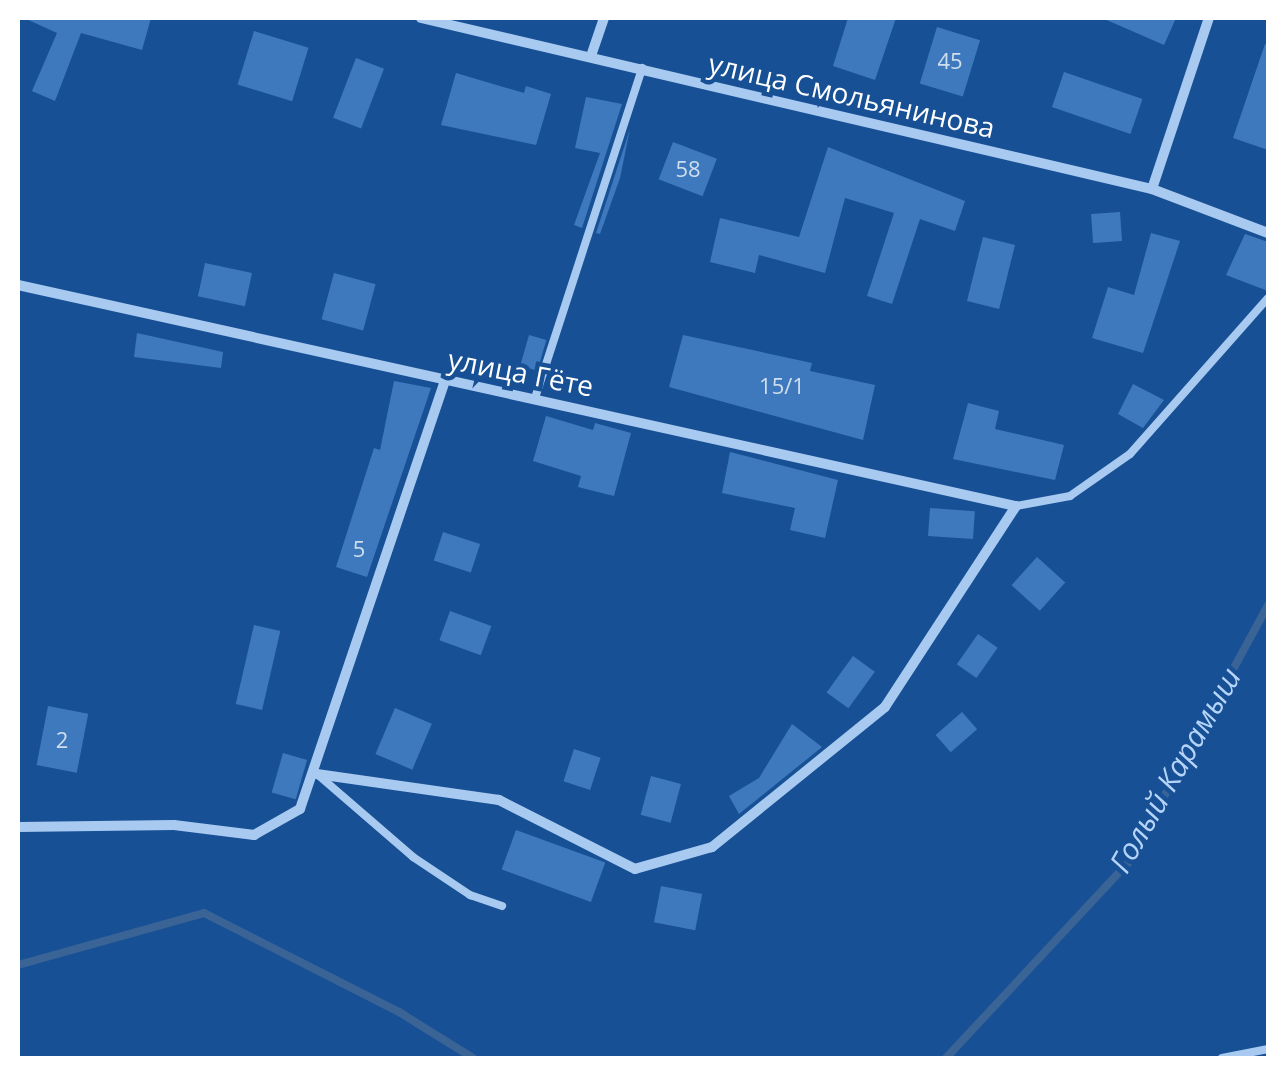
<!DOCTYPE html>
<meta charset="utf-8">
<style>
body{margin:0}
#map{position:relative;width:1286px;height:1076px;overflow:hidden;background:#175095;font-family:"Open Sans",sans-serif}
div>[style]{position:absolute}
.stream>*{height:8px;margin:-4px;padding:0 4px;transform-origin:4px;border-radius:4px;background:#3a6396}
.building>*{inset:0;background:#3f79bd;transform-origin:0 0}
.lane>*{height:8px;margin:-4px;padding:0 4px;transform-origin:4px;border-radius:4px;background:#a8caf1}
.street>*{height:10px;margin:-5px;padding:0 5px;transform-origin:5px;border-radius:5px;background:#a8caf1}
span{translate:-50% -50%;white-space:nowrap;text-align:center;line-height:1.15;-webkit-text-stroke:9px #175095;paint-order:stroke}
.number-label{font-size:22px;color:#cfdeee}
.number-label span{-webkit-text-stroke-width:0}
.street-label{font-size:28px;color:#fff}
.water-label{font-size:30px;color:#b5d4f8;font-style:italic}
.frame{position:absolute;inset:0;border:20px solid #fff;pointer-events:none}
</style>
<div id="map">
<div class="stream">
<div style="left:18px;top:965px;width:193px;rotate:-15.6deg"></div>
<div style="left:204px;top:913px;width:219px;rotate:26.9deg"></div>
<div style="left:399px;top:1012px;width:87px;rotate:31.9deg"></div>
<div style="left:946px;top:1058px;width:267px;rotate:-47deg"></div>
<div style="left:1128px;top:863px;width:294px;rotate:-61.5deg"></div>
</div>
<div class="building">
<div style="clip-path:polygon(24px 18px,151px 18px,142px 50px,81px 33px,55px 101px,32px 91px,57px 33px)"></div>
<div style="clip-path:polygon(848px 18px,896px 18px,875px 80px,833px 66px)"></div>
<div style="clip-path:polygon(1102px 18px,1176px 18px,1164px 45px)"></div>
<div style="left:937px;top:27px;width:45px;height:59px;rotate:17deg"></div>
<div style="left:254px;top:31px;width:57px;height:56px;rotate:17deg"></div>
<div style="clip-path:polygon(1265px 44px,1268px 45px,1268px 150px,1233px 138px)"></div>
<div style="left:356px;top:58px;width:30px;height:64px;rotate:21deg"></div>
<div style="left:1064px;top:72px;width:83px;height:37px;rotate:19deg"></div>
<div style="clip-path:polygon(456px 73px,524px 93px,526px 86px,551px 94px,536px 145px,441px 125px)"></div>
<div style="clip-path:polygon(586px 97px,622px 104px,582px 228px,574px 225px,600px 153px,575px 148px)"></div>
<div style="clip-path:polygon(630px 129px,620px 178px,600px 234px,596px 233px)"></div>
<div style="left:673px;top:142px;width:47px;height:40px;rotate:21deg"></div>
<div style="clip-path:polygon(828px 147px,965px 201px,955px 231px,920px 219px,892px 304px,867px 296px,894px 213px,845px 198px,825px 273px,759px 255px,755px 273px,710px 262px,720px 218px,799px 237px)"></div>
<div style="left:1120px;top:212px;width:29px;height:29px;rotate:86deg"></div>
<div style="clip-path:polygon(1151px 233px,1180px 241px,1143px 353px,1092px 338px,1108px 287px,1134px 295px)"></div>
<div style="clip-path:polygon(1245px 234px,1268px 242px,1268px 291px,1226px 275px)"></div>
<div style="left:983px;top:237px;width:33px;height:66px;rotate:14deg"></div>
<div style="left:205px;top:263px;width:48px;height:34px;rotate:12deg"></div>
<div style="left:334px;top:273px;width:43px;height:48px;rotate:15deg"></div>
<div style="clip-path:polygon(137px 333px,223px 352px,221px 368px,134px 357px)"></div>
<div style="left:529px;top:335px;width:18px;height:32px;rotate:16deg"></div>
<div style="clip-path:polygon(683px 335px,812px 363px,810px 371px,875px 385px,863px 440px,669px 387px)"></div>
<div style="clip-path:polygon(394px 381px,431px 388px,367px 577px,336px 567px,374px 448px,380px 450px)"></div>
<div style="clip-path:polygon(1133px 384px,1164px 400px,1143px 428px,1118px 414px)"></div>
<div style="clip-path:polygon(968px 403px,999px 411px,995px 429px,1064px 445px,1055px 480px,953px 459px)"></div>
<div style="clip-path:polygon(546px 416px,593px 430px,595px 423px,631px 433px,614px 496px,578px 487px,581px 476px,533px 461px)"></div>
<div style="clip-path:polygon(730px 452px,838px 480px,825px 538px,790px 530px,795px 508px,722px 493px)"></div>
<div style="left:930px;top:508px;width:45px;height:28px;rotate:4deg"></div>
<div style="left:443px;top:532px;width:39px;height:30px;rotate:18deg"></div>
<div style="left:1037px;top:557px;width:38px;height:38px;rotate:42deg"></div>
<div style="left:450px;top:611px;width:44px;height:31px;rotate:20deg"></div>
<div style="left:254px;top:625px;width:27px;height:81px;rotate:13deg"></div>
<div style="left:978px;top:634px;width:24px;height:37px;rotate:35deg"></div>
<div style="left:853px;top:656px;width:27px;height:45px;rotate:36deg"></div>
<div style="left:48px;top:706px;width:41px;height:60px;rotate:11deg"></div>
<div style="left:395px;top:708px;width:40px;height:50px;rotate:23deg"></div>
<div style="left:962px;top:712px;width:23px;height:35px;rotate:49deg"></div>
<div style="clip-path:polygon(792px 724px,822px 747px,739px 814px,729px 796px,759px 778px)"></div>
<div style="left:574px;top:749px;width:28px;height:34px;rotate:18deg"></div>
<div style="left:283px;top:753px;width:25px;height:41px;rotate:16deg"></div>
<div style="left:651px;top:776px;width:31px;height:40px;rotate:15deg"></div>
<div style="left:516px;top:830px;width:95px;height:42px;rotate:20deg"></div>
<div style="left:661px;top:886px;width:42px;height:37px;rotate:11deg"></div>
</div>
<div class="lane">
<div style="left:536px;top:395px;width:344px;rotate:-72deg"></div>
<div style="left:1016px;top:506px;width:55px;rotate:-10.5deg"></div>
<div style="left:1070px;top:496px;width:73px;rotate:-35deg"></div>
<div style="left:1130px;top:454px;width:208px;rotate:-48.5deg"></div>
<div style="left:317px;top:774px;width:127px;rotate:40.8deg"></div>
<div style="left:413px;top:857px;width:69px;rotate:33.7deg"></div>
<div style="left:470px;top:895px;width:34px;rotate:19deg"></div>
<div style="left:1222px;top:1058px;width:47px;rotate:-11.1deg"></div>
</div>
<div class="street">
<div style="left:421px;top:18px;width:751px;rotate:13.17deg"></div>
<div style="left:1152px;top:189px;width:124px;rotate:20.8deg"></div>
<div style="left:591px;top:56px;width:40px;rotate:-71.1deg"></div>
<div style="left:1152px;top:189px;width:180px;rotate:-71.6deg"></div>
<div style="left:18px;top:285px;width:1022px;rotate:12.49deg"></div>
<div style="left:1016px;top:506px;width:240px;rotate:123.1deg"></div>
<div style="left:885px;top:707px;width:223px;rotate:141deg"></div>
<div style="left:712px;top:847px;width:80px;rotate:164.1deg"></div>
<div style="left:635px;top:869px;width:153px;rotate:-153.1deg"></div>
<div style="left:499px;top:800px;width:184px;rotate:-171.9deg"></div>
<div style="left:18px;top:827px;width:156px;rotate:-0.7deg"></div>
<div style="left:174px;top:825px;width:81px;rotate:7.1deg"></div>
<div style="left:254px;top:835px;width:53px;rotate:-29.5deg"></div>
<div style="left:300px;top:809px;width:453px;rotate:-71.3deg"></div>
</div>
<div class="number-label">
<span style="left:950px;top:61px">45</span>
<span style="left:688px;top:169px">58</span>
<span style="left:782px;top:386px">15/1</span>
<span style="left:359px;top:549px">5</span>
<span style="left:62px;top:740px">2</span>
</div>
<div class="street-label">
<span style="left:852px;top:95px;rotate:13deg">улица Смольянинова</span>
<span style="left:521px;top:372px;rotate:11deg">улица Гёте</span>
</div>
<div class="water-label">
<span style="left:1175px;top:770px;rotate:-60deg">Голый Карамыш</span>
</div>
<div class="frame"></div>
</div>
